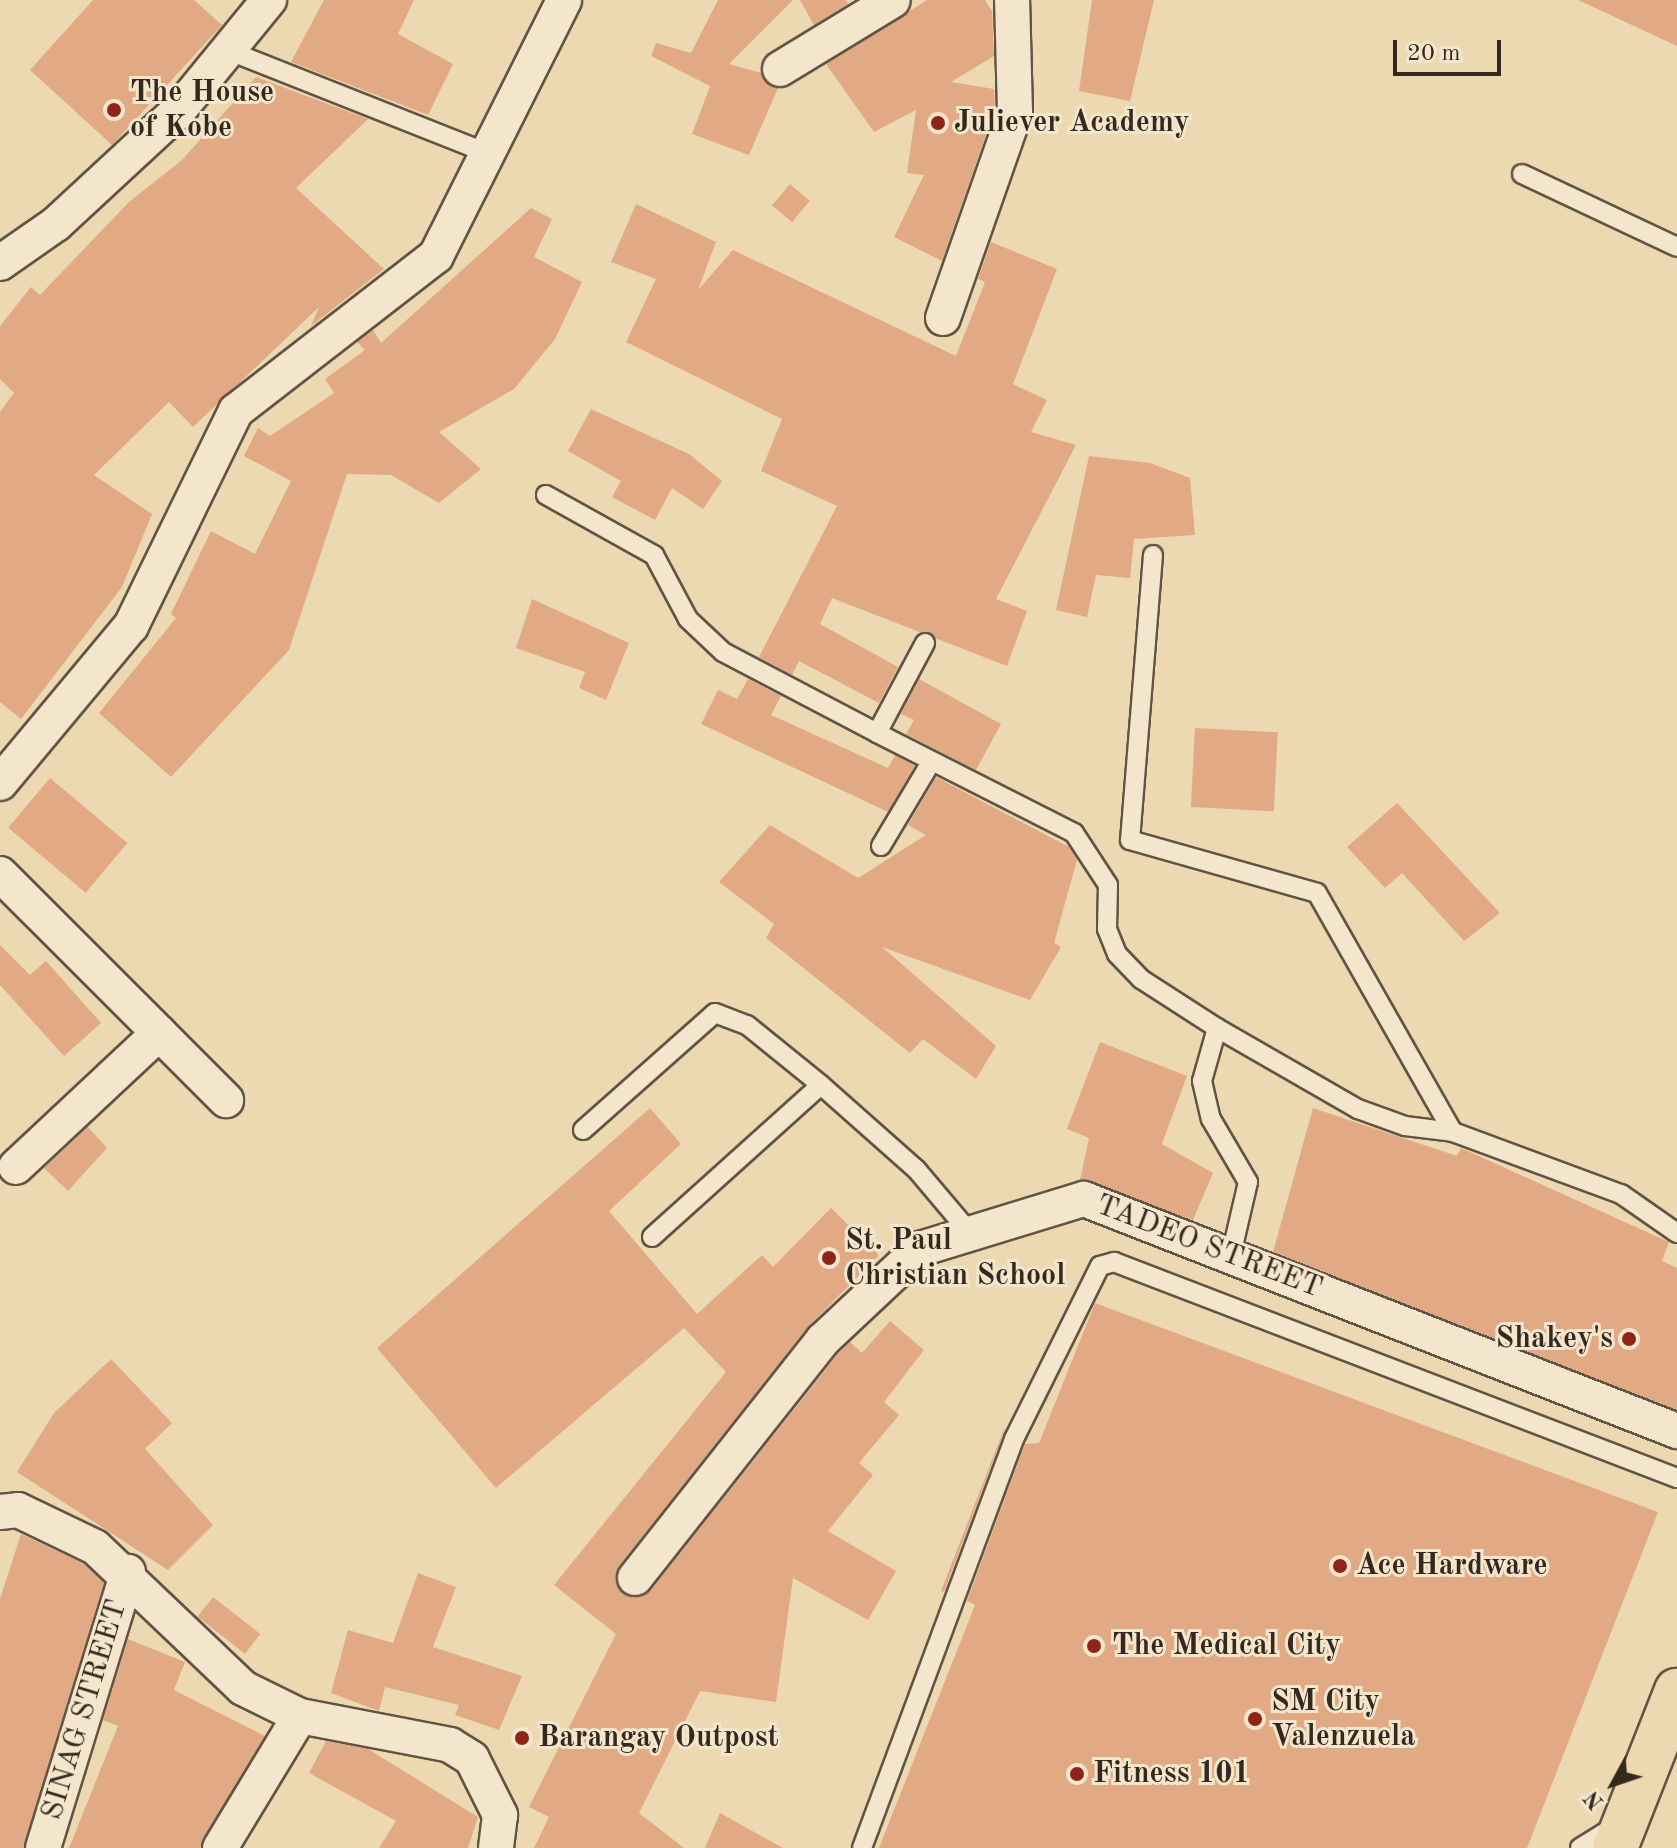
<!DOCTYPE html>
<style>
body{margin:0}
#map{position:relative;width:1677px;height:1848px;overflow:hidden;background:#edd9b1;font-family:"Old Standard TT",serif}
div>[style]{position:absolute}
.building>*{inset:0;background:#e1a984;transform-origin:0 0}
.roads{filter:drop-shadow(2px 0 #625444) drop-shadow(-2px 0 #625444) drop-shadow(0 2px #625444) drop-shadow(0 -2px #625444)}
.lane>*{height:18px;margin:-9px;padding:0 9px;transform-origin:9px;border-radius:9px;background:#f3e6cc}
.street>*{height:34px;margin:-17px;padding:0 17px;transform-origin:17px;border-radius:17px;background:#f3e6cc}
.highway>*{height:44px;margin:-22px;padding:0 22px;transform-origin:22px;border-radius:22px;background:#edd9b1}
.dots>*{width:22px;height:22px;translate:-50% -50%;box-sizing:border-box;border:4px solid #f3e6cc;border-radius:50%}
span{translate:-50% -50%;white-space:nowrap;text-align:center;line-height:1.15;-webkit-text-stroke:6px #f3e6cc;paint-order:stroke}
.poi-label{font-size:30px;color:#34281f;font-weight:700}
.left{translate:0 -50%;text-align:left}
.right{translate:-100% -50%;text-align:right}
.street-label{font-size:30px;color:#34281f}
.north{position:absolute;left:1573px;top:1744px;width:80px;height:80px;-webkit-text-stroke:6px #f3e6cc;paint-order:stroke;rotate:230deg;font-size:22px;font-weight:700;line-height:32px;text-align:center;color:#34281f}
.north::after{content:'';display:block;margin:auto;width:28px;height:36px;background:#34281f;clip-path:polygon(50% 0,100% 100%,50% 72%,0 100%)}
.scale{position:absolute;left:1393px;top:40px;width:108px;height:36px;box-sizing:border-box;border:4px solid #34281f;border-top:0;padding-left:10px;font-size:24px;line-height:28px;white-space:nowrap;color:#34281f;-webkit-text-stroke:6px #f3e6cc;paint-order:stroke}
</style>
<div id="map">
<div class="building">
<div style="clip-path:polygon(93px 0,194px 0,222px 25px,112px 145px,30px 70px)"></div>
<div style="clip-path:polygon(324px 0,414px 0,398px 34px,453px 64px,428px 115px,291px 62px)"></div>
<div style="clip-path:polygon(718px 0,793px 0,729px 64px,761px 73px,778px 88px,749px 155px,692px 134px,710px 86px,651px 56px,656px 43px,691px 53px)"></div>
<div style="clip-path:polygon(800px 0,846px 0,848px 4px,814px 25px)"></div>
<div style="clip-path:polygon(927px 0,985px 0,992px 11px,994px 56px,951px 82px,994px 89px,995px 109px,942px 261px,894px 237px,924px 175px,907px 173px,916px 110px,874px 132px,826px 64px)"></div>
<div style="clip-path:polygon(1092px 0,1154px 0,1130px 101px,1079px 91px)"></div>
<div style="clip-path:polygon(1578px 0,1677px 0,1677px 46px)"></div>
<div style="clip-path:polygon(256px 77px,368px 119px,296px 188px,384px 269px,311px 326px,319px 307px,193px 427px,169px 402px,94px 475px,152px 514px,122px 587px,21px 719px,0 702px,0 412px,14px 393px,0 379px,0 326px,31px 287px,40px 295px,129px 202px,182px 160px)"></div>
<div style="left:790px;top:184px;width:26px;height:28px;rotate:40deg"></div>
<div style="clip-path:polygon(636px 204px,716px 242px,698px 290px,733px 250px,956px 356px,985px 282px,978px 279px,991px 242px,1057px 269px,1013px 384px,1047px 400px,1031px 432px,1076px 445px,996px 599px,1027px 611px,1007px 666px,832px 598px,820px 624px,898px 667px,879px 703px,799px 661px,792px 675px,759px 657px,837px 506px,761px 471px,782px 419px,626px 342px,656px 279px,611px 262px)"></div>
<div style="clip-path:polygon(531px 208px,552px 219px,534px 257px,582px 282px,555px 339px,514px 389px,439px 432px,481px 469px,439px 503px,391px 475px,347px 474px,289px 650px,171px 777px,99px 713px,176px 618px,171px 614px,211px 531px,255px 554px,291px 481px,244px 456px,258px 428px,270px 436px,334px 393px,325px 379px,365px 350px,357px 342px,373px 330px,381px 343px)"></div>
<div style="clip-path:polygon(591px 409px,689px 454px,722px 481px,703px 509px,672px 488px,655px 520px,612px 497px,621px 481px,568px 451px)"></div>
<div style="clip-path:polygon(1089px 456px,1150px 463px,1190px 478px,1195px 535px,1134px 539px,1130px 578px,1096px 575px,1087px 617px,1056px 610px)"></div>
<div style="clip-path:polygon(532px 599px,629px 643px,606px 700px,579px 688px,585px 672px,516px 648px)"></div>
<div style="clip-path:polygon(748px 679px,781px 696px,771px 715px,888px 768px,895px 755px,915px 766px,888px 812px,701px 724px,718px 690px,737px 699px)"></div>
<div style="clip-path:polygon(919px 679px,1001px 724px,976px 770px,906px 734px,914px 720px,901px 714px)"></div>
<div style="left:1195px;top:728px;width:83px;height:79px;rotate:3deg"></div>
<div style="clip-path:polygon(936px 777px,1069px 847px,1077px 860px,1054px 943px,1061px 947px,1030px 1000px,882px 947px,996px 1046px,976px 1079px,923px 1039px,910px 1053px,766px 938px,774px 924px,719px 882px,770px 825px,858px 878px,926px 835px,908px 825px)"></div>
<div style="left:50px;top:778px;width:101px;height:65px;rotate:40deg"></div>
<div style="clip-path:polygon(1397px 803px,1500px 913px,1464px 941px,1402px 873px,1385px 888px,1347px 847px)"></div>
<div style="clip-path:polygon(0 945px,30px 975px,46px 961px,101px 1023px,64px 1056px,0 985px)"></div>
<div style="clip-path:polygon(1100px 1042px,1187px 1076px,1162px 1144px,1213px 1173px,1193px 1220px,1080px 1180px,1089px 1138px,1067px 1129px)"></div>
<div style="clip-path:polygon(650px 1108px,681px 1144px,609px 1211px,697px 1314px,762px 1255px,773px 1267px,831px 1208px,879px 1255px,807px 1328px,619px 1566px,617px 1586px,633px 1598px,651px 1590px,838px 1354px,850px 1342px,862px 1353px,890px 1321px,924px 1350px,884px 1402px,899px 1415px,859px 1463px,873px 1475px,828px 1531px,896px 1571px,868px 1620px,793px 1578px,776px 1702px,700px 1691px,639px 1813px,684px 1848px,534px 1848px,549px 1817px,529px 1807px,616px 1634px,554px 1585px,726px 1372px,684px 1328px,496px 1488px,377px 1348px)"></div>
<div style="clip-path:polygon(1313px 1108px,1457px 1156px,1461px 1148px,1669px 1242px,1662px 1261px,1677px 1268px,1677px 1410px,1273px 1252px)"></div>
<div style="clip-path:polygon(88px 1127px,107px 1148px,68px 1191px,44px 1168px)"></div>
<div style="clip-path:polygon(1095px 1303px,1658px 1512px,1527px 1848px,879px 1848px,975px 1605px,967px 1601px,1025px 1444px,1039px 1443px)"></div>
<div style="clip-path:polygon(111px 1359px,172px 1423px,145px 1449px,213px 1525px,168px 1570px,17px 1472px,54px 1413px)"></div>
<div style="clip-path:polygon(1004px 1429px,1005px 1429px,944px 1592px,941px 1591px)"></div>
<div style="clip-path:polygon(21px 1534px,84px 1564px,104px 1583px,24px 1848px,0 1848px,0 1599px)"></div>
<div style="clip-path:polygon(418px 1573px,456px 1587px,433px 1647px,522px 1676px,499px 1730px,455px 1715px,459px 1705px,385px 1687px,379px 1711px,331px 1693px,348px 1630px,393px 1643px)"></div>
<div style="left:213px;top:1597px;width:60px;height:25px;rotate:38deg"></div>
<div style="clip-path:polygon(128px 1639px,185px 1662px,174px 1690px,265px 1736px,200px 1848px,69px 1848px,118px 1726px,103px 1720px)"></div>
<div style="clip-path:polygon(326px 1741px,368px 1749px,478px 1817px,468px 1848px,379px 1848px,396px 1821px,309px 1773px)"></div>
<div style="clip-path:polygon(720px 1813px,783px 1848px,705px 1848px)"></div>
</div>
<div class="roads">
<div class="lane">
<div style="left:232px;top:52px;width:280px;rotate:21.6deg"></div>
<div style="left:1522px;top:174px;width:171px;rotate:25.2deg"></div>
<div style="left:546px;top:495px;width:124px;rotate:29.1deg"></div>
<div style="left:654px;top:555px;width:72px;rotate:62deg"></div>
<div style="left:688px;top:619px;width:48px;rotate:43.3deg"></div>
<div style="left:723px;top:652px;width:174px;rotate:27.7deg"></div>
<div style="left:877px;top:733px;width:102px;rotate:-61.9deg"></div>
<div style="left:1153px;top:555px;width:286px;rotate:94.6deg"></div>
<div style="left:1130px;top:840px;width:194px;rotate:15.8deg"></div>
<div style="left:1317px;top:893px;width:275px;rotate:60.4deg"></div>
<div style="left:877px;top:733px;width:221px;rotate:26.9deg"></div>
<div style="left:1074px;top:833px;width:62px;rotate:56.8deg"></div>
<div style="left:1108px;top:885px;width:44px;rotate:91.3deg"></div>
<div style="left:1107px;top:929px;width:27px;rotate:68deg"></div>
<div style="left:1117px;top:954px;width:35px;rotate:46deg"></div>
<div style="left:1141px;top:979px;width:90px;rotate:32.8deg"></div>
<div style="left:1217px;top:1028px;width:55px;rotate:105.8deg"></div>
<div style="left:1202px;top:1081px;width:39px;rotate:77deg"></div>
<div style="left:1211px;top:1119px;width:73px;rotate:59.6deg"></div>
<div style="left:1248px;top:1182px;width:75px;rotate:103.1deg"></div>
<div style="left:881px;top:846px;width:98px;rotate:-59.2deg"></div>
<div style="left:1217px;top:1028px;width:163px;rotate:29.9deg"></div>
<div style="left:1358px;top:1109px;width:50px;rotate:19.9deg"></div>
<div style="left:1405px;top:1126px;width:48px;rotate:7.1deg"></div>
<div style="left:1453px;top:1132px;width:179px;rotate:20.3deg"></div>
<div style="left:1621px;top:1194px;width:68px;rotate:34.9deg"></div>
<div style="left:583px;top:1130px;width:176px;rotate:-41.6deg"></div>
<div style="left:715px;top:1013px;width:34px;rotate:21deg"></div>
<div style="left:747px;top:1025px;width:95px;rotate:39deg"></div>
<div style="left:652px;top:1237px;width:227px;rotate:-42deg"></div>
<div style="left:821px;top:1085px;width:127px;rotate:41.5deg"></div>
<div style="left:916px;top:1169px;width:84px;rotate:49.8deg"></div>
<div style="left:862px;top:1848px;width:436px;rotate:-69.6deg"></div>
<div style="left:1014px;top:1439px;width:193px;rotate:-63.6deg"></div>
<div style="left:1100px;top:1266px;width:15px;rotate:-16deg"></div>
<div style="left:1114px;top:1262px;width:603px;rotate:20.99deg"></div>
<div style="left:1580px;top:1848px;width:39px;rotate:-32deg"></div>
</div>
<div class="street">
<div style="left:780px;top:69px;width:132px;rotate:-31.4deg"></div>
<div style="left:0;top:263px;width:68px;rotate:-34.9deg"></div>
<div style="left:56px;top:224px;width:166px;rotate:-42.8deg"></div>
<div style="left:178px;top:111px;width:144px;rotate:-50.7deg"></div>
<div style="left:943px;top:318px;width:218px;rotate:-70.7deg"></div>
<div style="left:1015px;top:112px;width:112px;rotate:-91.5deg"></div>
<div style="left:0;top:783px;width:204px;rotate:-50.2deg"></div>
<div style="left:131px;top:626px;width:239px;rotate:-64deg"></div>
<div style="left:236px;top:411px;width:253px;rotate:-37.8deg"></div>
<div style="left:436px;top:256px;width:286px;rotate:-63.4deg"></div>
<div style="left:0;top:874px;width:225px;rotate:45deg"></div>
<div style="left:159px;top:1033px;width:196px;rotate:136.9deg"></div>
<div style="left:159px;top:1033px;width:95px;rotate:45deg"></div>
<div style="left:0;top:1512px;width:18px;rotate:-6deg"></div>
<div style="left:18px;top:1510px;width:85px;rotate:25.7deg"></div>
<div style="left:95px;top:1547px;width:204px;rotate:43.6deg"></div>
<div style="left:243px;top:1688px;width:64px;rotate:26.2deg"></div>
<div style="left:300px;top:1716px;width:153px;rotate:10.9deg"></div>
<div style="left:450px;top:1745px;width:26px;rotate:32deg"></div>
<div style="left:472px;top:1759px;width:63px;rotate:63.4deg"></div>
<div style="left:500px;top:1815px;width:33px;rotate:97deg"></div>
<div style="left:635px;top:1578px;width:303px;rotate:-51.7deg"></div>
<div style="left:823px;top:1340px;width:133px;rotate:-43.2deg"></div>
<div style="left:920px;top:1249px;width:171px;rotate:-17deg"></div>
<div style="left:1084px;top:1199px;width:637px;rotate:21.37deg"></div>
<div style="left:43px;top:1848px;width:289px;rotate:-72.9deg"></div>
<div style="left:220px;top:1848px;width:154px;rotate:-58.8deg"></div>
</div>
<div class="highway">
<div style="left:1615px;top:1848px;width:169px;rotate:-68.5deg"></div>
</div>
</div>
<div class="dots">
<div style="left:114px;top:110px;background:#8f2418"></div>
<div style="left:938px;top:123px;background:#8f2418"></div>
<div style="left:829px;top:1258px;background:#8f2418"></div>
<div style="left:1629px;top:1339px;background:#8f2418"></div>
<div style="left:1340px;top:1566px;background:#8f2418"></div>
<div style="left:1094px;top:1646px;background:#8f2418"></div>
<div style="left:1255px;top:1719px;background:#8f2418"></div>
<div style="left:522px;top:1738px;background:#8f2418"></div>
<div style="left:1077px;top:1774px;background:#8f2418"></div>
</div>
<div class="poi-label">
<span class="left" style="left:130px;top:110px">The House<br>of Kobe</span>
<span class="left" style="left:954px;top:123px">Juliever Academy</span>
<span class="left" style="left:845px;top:1258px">St. Paul<br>Christian School</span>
<span class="right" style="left:1613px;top:1339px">Shakey's</span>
<span class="left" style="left:1356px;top:1566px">Ace Hardware</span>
<span class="left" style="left:1112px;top:1646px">The Medical City</span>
<span class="left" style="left:1271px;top:1719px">SM City<br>Valenzuela</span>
<span class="left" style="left:538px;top:1738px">Barangay Outpost</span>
<span class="left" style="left:1093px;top:1774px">Fitness 101</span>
</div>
<div class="street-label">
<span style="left:1209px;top:1247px;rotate:21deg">TADEO STREET</span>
<span style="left:85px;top:1710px;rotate:-73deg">SINAG STREET</span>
</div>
<div class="north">N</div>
<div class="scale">20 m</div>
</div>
